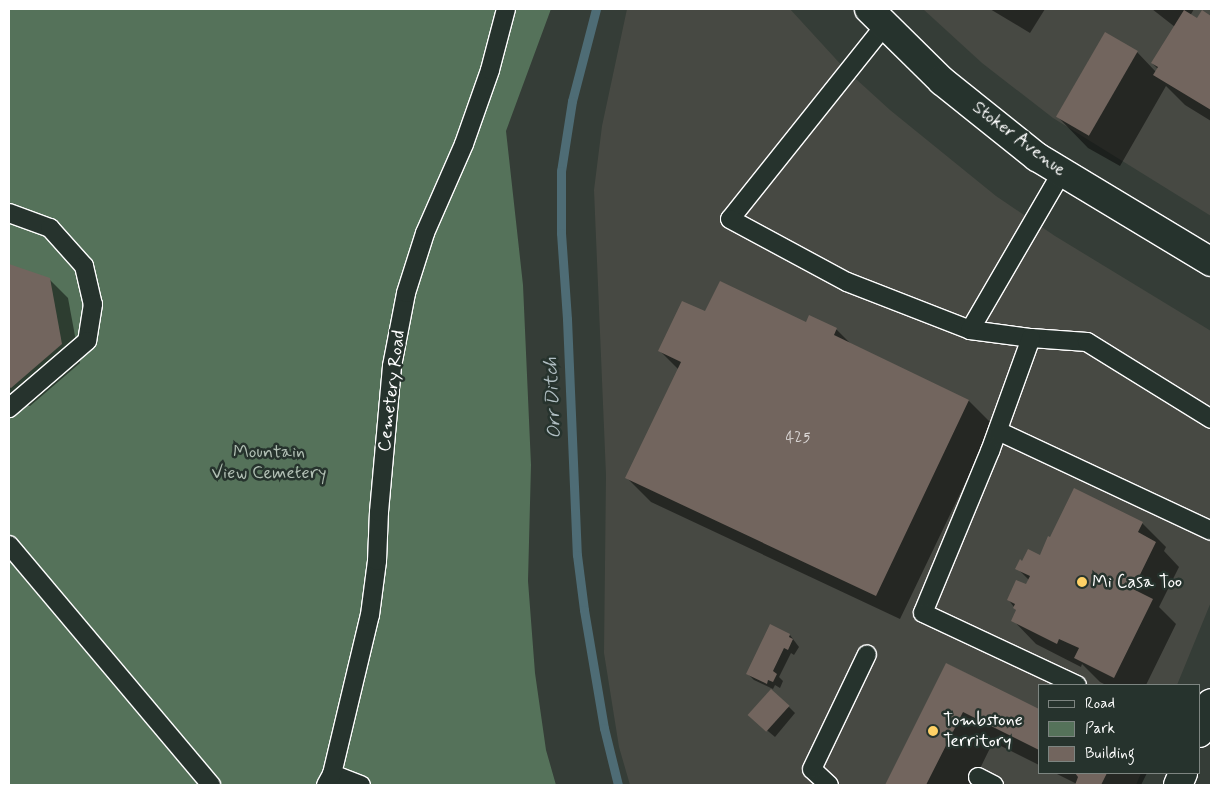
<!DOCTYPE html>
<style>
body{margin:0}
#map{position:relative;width:1220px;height:794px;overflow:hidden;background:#353d37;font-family:Mynerve,sans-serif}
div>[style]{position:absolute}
.built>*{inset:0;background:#474943}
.green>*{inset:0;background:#55725a}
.shadow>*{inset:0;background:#0007}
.stream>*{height:9px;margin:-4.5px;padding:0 4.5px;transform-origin:4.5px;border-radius:4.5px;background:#4e6c75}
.building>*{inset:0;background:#72655e;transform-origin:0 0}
.roads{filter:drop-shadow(1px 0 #fff) drop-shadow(-1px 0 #fff) drop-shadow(0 1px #fff) drop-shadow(0 -1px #fff)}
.service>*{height:18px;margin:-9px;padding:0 9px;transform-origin:9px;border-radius:9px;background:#26332d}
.tertiary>*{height:28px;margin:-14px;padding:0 14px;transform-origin:14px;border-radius:14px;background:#26332d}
.secondary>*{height:28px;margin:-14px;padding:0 14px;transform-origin:14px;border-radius:14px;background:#26332d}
.dots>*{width:14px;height:14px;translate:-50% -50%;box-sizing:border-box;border:2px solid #26332d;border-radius:50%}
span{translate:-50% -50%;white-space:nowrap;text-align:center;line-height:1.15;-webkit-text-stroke:5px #26332d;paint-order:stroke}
.number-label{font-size:15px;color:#dcd8d7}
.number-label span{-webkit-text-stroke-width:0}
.street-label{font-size:18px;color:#fff}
.park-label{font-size:18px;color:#b2c0b5}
.poi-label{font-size:18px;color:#fff}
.left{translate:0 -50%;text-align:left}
.water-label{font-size:19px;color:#afbdc1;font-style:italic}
.frame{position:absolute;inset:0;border:10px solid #fff;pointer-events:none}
.legend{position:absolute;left:1038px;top:684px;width:162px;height:90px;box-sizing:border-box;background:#26332d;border:1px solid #7d8581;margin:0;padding:6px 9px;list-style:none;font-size:15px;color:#fff}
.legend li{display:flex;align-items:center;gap:10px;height:25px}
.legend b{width:25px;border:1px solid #7d8581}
</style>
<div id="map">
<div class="built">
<div style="clip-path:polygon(627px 9px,790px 9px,845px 69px,890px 110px,996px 196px,1055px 236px,1211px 331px,1211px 602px,1177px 685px,1039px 685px,1039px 773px,1141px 773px,1136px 785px,630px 785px,619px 747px,604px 653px,606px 475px,594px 190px,602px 126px)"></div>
<div style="clip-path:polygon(923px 9px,1211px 9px,1211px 216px,1053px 118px,982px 63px)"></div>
</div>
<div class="green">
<div style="clip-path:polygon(9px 9px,551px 9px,506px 131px,523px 285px,531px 465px,528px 581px,535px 673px,546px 750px,556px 785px,9px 785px)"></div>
</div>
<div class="shadow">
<div style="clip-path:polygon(990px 9px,1045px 9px,1030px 33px)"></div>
<div style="clip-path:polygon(1152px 9px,1194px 9px,1190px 16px,1198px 20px,1203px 12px,1211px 17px,1211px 121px,1185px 105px,1166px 86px,1120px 166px,1088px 148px,1058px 117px,1137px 52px,1156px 72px,1158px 69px,1152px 63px,1175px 27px)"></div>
<div style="clip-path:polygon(9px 265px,49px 279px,68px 298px,80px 363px,30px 406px,9px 399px)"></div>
<div style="clip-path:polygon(705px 313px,806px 324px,810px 317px,837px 330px,852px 345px,969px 401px,993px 425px,900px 619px,651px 502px,627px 478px,679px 370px,660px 351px)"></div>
<div style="clip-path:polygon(1142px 523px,1166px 547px,1164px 551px,1179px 567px,1159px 607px,1176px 624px,1146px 685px,1106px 685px,1100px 682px,1082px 664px,1081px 667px,1036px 644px,1013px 620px,1017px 611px,1008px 599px,1026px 586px,1029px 580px,1017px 568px,1022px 562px)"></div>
<div style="clip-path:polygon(790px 635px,799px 647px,794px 655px,791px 653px,779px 677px,783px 681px,780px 688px,775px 685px,773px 689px,754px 680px,747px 673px)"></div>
<div style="clip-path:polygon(947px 664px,1039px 710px,1039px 765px,993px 742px,972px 785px,886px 785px)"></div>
<div style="clip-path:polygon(789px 707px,795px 713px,775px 737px,756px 721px)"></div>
<div style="clip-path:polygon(1055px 773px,1147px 773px,1141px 785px,1076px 785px,1077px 784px)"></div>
</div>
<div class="stream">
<div style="left:596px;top:9px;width:95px;rotate:104.6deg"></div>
<div style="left:572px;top:101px;width:71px;rotate:98.9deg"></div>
<div style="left:561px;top:171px;width:62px;rotate:90deg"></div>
<div style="left:561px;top:233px;width:86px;rotate:86deg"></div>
<div style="left:567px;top:319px;width:236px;rotate:87.6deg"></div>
<div style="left:577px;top:555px;width:55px;rotate:82.7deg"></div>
<div style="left:584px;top:610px;width:120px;rotate:80.4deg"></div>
<div style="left:604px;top:728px;width:59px;rotate:76.2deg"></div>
</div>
<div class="building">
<div style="clip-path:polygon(1184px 10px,1197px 18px,1202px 10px,1211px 16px,1211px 110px,1153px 75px,1158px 67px,1151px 63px)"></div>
<div style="left:1105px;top:32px;width:38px;height:98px;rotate:30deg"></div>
<div style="clip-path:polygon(9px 264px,50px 278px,62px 344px,11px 388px,9px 387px)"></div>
<div style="clip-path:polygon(720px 281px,806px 322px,809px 315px,837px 328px,834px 335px,969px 400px,876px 596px,625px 478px,681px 362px,658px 351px,682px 301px,705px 311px)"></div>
<div style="clip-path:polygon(1074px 488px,1143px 522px,1138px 532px,1156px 542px,1133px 589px,1153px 599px,1114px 678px,1074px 658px,1079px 648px,1059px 639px,1057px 644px,1011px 621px,1016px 610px,1013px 608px,1015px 604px,1007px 600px,1016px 580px,1026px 584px,1030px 576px,1015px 569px,1020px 559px,1022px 561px,1028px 549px,1040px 555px,1048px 536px,1050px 537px)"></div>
<div style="clip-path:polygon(770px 624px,790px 634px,789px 637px,793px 639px,788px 650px,784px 648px,773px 671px,777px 674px,773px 682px,768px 680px,767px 684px,746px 674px)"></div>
<div style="clip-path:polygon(946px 663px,1039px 709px,1039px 750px,963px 712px,926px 785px,885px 785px)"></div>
<div style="left:771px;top:689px;width:25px;height:35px;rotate:42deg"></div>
<div style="clip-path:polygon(1075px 773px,1107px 773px,1101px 785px,1075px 785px,1078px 777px)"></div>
</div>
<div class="roads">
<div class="service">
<div style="left:885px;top:25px;width:248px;rotate:128.6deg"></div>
<div style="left:730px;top:219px;width:133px;rotate:28.3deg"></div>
<div style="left:847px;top:282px;width:132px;rotate:21.3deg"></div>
<div style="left:970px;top:330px;width:62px;rotate:7.5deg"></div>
<div style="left:1031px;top:338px;width:56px;rotate:4.1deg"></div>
<div style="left:1087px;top:342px;width:146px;rotate:31.8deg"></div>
<div style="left:9px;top:213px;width:44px;rotate:20.1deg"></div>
<div style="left:50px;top:228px;width:51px;rotate:48.2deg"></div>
<div style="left:84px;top:266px;width:39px;rotate:77deg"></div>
<div style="left:93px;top:304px;width:37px;rotate:99deg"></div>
<div style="left:87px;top:341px;width:103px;rotate:139.3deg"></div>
<div style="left:970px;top:330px;width:183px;rotate:-59.8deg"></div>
<div style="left:1031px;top:338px;width:120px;rotate:109.9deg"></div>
<div style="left:990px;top:451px;width:175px;rotate:112.5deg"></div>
<div style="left:923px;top:613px;width:170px;rotate:25.1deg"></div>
<div style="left:998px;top:431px;width:235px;rotate:25.1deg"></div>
<div style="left:9px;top:545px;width:314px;rotate:49.9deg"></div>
<div style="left:332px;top:774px;width:31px;rotate:21deg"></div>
<div style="left:978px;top:777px;width:18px;rotate:27deg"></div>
<div style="left:326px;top:785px;width:13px;rotate:-61deg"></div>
<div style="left:332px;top:774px;width:163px;rotate:-76.6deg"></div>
<div style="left:370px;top:615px;width:54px;rotate:-82.6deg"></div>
<div style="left:377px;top:561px;width:49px;rotate:-87.7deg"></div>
<div style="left:379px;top:512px;width:147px;rotate:-84.9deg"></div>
<div style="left:392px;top:366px;width:74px;rotate:-79.1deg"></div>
<div style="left:406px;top:293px;width:63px;rotate:-72.4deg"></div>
<div style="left:425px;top:233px;width:97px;rotate:-66.3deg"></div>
<div style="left:464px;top:144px;width:78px;rotate:-70.6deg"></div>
<div style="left:490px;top:70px;width:63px;rotate:-75.3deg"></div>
<div style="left:829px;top:785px;width:23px;rotate:-137deg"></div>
<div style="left:812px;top:769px;width:127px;rotate:-64.4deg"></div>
</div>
<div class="tertiary">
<div style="left:869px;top:9px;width:103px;rotate:44.6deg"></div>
<div style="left:942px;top:81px;width:122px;rotate:38.7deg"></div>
<div style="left:1037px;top:157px;width:203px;rotate:31.1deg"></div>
</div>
<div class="secondary">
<div style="left:1199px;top:733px;width:32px;rotate:-68deg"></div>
<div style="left:1178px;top:785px;width:13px;rotate:-67deg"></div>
</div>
</div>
<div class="dots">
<div style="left:1082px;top:582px;background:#ffd166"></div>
<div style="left:933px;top:731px;background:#ffd166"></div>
</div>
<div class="number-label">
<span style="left:798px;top:439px">425</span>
</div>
<div class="street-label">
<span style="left:1019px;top:139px;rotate:37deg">Stoker Avenue</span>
<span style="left:392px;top:391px;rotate:-83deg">Cemetery Road</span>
</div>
<div class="park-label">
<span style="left:269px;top:463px">Mountain<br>View Cemetery</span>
</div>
<div class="poi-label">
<span class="left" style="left:1092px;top:582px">Mi Casa Too</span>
<span class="left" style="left:943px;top:731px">Tombstone<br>Territory</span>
</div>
<div class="water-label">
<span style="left:553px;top:398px;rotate:-93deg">Orr Ditch</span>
</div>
<div class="frame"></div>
<ul class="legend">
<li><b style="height:6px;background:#26332d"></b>Road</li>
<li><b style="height:14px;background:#55725a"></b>Park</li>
<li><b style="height:14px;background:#72655e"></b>Building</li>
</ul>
</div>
